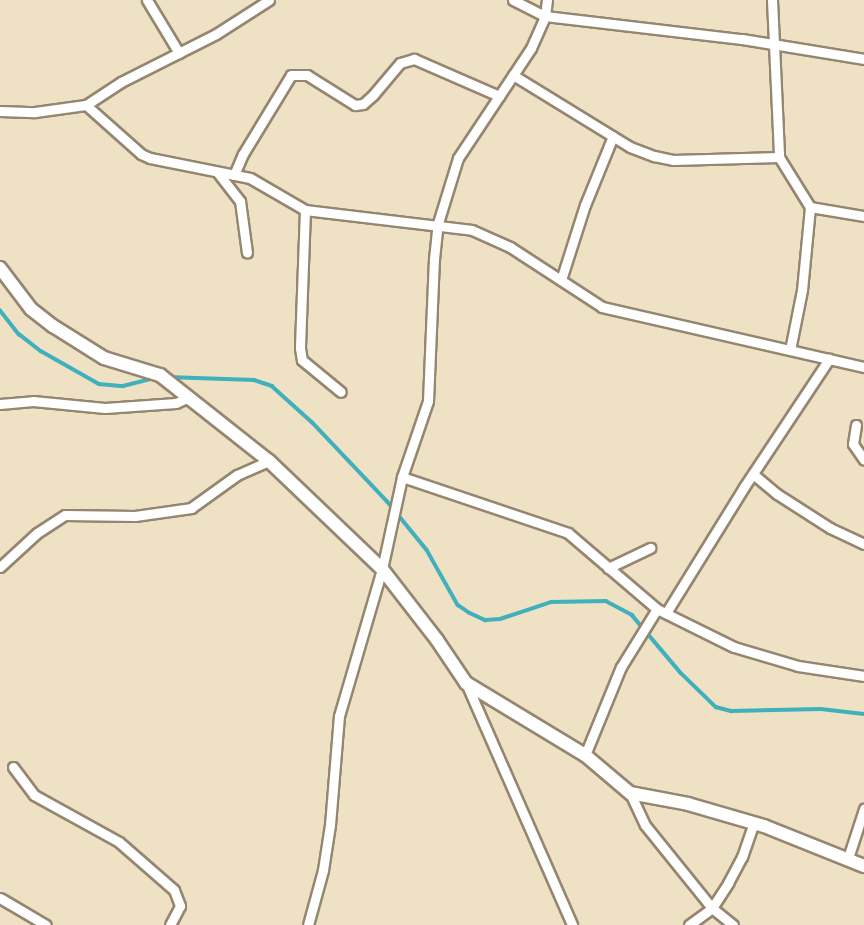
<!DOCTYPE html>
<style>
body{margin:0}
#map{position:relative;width:864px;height:925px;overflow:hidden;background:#efe1c4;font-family:"Playpen Sans",sans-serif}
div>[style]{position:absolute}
.stream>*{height:3.5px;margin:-1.75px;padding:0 1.75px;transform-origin:1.75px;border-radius:1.75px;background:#41b0bd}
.roads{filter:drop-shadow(2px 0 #958671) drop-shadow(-2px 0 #958671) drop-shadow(0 2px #958671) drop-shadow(0 -2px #958671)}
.street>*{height:9px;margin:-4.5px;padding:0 4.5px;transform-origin:4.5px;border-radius:4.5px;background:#fff}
.secondary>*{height:12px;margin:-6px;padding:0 6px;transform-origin:6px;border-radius:6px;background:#fff}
span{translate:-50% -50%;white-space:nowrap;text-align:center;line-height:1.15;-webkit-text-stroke:6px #f6f6f2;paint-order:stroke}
</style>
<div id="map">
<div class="stream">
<div style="left:0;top:310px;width:31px;rotate:52deg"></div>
<div style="left:19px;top:334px;width:28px;rotate:38deg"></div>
<div style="left:41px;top:351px;width:67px;rotate:29.6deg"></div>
<div style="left:99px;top:384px;width:24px;rotate:5deg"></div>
<div style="left:123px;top:386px;width:34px;rotate:-14deg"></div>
<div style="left:167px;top:377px;width:87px;rotate:2deg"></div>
<div style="left:254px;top:380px;width:19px;rotate:18deg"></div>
<div style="left:272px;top:386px;width:54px;rotate:42deg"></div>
<div style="left:312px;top:422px;width:109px;rotate:46.5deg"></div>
<div style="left:387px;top:501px;width:63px;rotate:50.8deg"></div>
<div style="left:427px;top:550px;width:63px;rotate:60.6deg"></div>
<div style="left:458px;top:605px;width:14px;rotate:34deg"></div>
<div style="left:470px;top:613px;width:17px;rotate:25deg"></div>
<div style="left:485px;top:620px;width:15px;rotate:-4deg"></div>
<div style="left:500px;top:619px;width:54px;rotate:-18.4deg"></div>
<div style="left:551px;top:602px;width:55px;rotate:-1deg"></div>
<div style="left:606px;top:601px;width:30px;rotate:28deg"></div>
<div style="left:632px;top:615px;width:76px;rotate:49.8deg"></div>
<div style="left:681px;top:673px;width:49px;rotate:44.2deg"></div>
<div style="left:716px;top:707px;width:16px;rotate:15deg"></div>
<div style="left:731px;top:711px;width:90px;rotate:-1.3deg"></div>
<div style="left:821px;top:709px;width:43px;rotate:6.6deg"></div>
</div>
<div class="roads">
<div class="street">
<div style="left:147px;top:0;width:62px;rotate:58.9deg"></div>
<div style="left:513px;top:0;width:36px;rotate:27deg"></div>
<div style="left:545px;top:16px;width:198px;rotate:6.7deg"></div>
<div style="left:742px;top:39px;width:124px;rotate:9.3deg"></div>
<div style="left:772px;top:0;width:157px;rotate:87.4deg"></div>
<div style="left:779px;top:157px;width:59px;rotate:58.2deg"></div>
<div style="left:810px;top:207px;width:83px;rotate:95.5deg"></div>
<div style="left:802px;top:290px;width:61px;rotate:101.3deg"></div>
<div style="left:513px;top:75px;width:137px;rotate:31.6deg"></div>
<div style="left:630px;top:147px;width:26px;rotate:21deg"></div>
<div style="left:654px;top:156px;width:19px;rotate:12deg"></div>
<div style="left:673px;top:160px;width:106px;rotate:-1.6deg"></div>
<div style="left:86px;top:105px;width:74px;rotate:41.7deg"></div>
<div style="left:141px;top:154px;width:10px;rotate:24deg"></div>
<div style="left:150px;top:158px;width:102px;rotate:11.3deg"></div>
<div style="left:250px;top:178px;width:64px;rotate:30.2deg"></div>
<div style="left:305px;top:210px;width:168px;rotate:6.8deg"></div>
<div style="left:472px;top:230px;width:42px;rotate:24.1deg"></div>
<div style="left:510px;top:247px;width:110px;rotate:33.1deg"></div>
<div style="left:602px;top:307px;width:269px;rotate:12.9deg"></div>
<div style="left:0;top:111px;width:35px;rotate:2deg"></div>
<div style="left:35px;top:112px;width:51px;rotate:-7.8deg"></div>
<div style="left:86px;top:105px;width:42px;rotate:-33.3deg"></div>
<div style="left:121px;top:82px;width:106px;rotate:-26.8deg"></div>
<div style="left:216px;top:34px;width:63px;rotate:-32.7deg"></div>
<div style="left:218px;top:173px;width:36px;rotate:52deg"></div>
<div style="left:240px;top:201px;width:52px;rotate:82.3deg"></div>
<div style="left:234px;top:175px;width:23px;rotate:-67deg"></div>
<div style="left:243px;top:154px;width:92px;rotate:-58.7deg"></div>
<div style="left:291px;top:75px;width:16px"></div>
<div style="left:307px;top:75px;width:57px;rotate:32deg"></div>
<div style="left:355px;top:105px;width:8px;rotate:-7deg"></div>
<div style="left:363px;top:104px;width:13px;rotate:-42deg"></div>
<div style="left:373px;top:95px;width:42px;rotate:-49.8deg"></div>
<div style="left:400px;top:63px;width:15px;rotate:-16deg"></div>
<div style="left:414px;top:59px;width:93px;rotate:23.5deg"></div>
<div style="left:810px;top:207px;width:55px;rotate:9.5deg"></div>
<div style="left:305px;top:210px;width:138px;rotate:92.1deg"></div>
<div style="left:300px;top:348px;width:12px;rotate:81deg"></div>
<div style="left:302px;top:360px;width:50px;rotate:39.4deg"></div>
<div style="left:561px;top:280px;width:79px;rotate:-72.3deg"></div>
<div style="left:585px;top:205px;width:74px;rotate:-67.9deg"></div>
<div style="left:0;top:404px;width:33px;rotate:-5deg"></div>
<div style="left:33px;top:401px;width:72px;rotate:5.6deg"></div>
<div style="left:105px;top:408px;width:71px;rotate:-4deg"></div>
<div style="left:176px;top:403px;width:14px;rotate:-25deg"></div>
<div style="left:856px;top:425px;width:19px;rotate:99deg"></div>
<div style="left:853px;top:444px;width:19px;rotate:55deg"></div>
<div style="left:753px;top:474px;width:31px;rotate:40deg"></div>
<div style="left:777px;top:494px;width:63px;rotate:32.7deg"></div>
<div style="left:830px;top:528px;width:38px;rotate:25deg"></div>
<div style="left:402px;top:477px;width:175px;rotate:18.6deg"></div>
<div style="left:568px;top:533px;width:117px;rotate:40.5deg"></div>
<div style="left:657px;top:609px;width:86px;rotate:26.3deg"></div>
<div style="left:734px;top:647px;width:67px;rotate:16.5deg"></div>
<div style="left:798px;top:666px;width:67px;rotate:8.6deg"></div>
<div style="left:0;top:567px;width:50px;rotate:-42.6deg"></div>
<div style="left:37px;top:533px;width:33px;rotate:-33deg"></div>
<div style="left:65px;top:515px;width:70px;rotate:0.8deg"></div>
<div style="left:135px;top:516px;width:57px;rotate:-8.1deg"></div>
<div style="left:191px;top:508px;width:57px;rotate:-35.7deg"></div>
<div style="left:237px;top:475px;width:35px;rotate:-24deg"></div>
<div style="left:608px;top:568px;width:47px;rotate:-25.5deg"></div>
<div style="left:666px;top:613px;width:148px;rotate:-58.2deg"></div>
<div style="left:744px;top:487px;width:154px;rotate:-56.4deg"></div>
<div style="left:466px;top:683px;width:264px;rotate:66.3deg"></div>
<div style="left:585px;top:755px;width:95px;rotate:-67.8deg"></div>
<div style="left:621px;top:667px;width:68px;rotate:-58.2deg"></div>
<div style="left:13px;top:767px;width:35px;rotate:53deg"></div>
<div style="left:34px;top:795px;width:97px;rotate:28.9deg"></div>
<div style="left:119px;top:842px;width:73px;rotate:41.1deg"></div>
<div style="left:174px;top:890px;width:17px;rotate:69deg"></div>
<div style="left:180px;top:906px;width:21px;rotate:118deg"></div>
<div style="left:630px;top:793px;width:35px;rotate:65deg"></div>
<div style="left:645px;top:825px;width:107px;rotate:51.1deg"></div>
<div style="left:712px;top:908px;width:27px;rotate:39deg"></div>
<div style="left:848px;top:858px;width:52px;rotate:-71.9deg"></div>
<div style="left:0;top:898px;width:53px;rotate:30.4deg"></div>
<div style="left:308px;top:925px;width:57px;rotate:-74.7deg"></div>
<div style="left:323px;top:870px;width:46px;rotate:-81.2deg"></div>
<div style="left:330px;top:825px;width:109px;rotate:-85.3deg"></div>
<div style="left:339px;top:716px;width:153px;rotate:-73.7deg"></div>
<div style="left:382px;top:569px;width:94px;rotate:-77.7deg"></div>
<div style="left:402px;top:477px;width:80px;rotate:-71.1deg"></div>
<div style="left:428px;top:401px;width:142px;rotate:-87.6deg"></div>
<div style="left:434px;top:259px;width:36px;rotate:-84deg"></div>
<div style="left:438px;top:223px;width:68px;rotate:-72.9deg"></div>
<div style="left:458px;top:158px;width:132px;rotate:-56.4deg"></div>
<div style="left:531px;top:48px;width:35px;rotate:-66deg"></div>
<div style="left:545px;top:16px;width:16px;rotate:-83deg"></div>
<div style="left:689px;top:925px;width:29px;rotate:-36deg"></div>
<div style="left:712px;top:908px;width:30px;rotate:-57deg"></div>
<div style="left:728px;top:883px;width:30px;rotate:-62deg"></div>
<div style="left:742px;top:857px;width:36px;rotate:-71deg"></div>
</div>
<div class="secondary">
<div style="left:0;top:268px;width:51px;rotate:52.9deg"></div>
<div style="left:31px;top:309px;width:28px;rotate:38deg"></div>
<div style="left:53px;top:326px;width:60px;rotate:32.1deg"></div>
<div style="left:104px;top:358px;width:59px;rotate:16.9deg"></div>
<div style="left:160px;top:375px;width:139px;rotate:38.3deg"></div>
<div style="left:269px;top:461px;width:156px;rotate:43.7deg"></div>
<div style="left:382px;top:569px;width:90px;rotate:52.2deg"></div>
<div style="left:437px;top:640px;width:52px;rotate:56deg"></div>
<div style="left:466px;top:683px;width:139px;rotate:31.2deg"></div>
<div style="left:585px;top:755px;width:59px;rotate:40.2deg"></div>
<div style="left:630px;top:793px;width:59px;rotate:10.7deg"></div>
<div style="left:688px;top:804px;width:79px;rotate:16.1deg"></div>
<div style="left:764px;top:826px;width:108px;rotate:21.8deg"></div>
</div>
</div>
</div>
